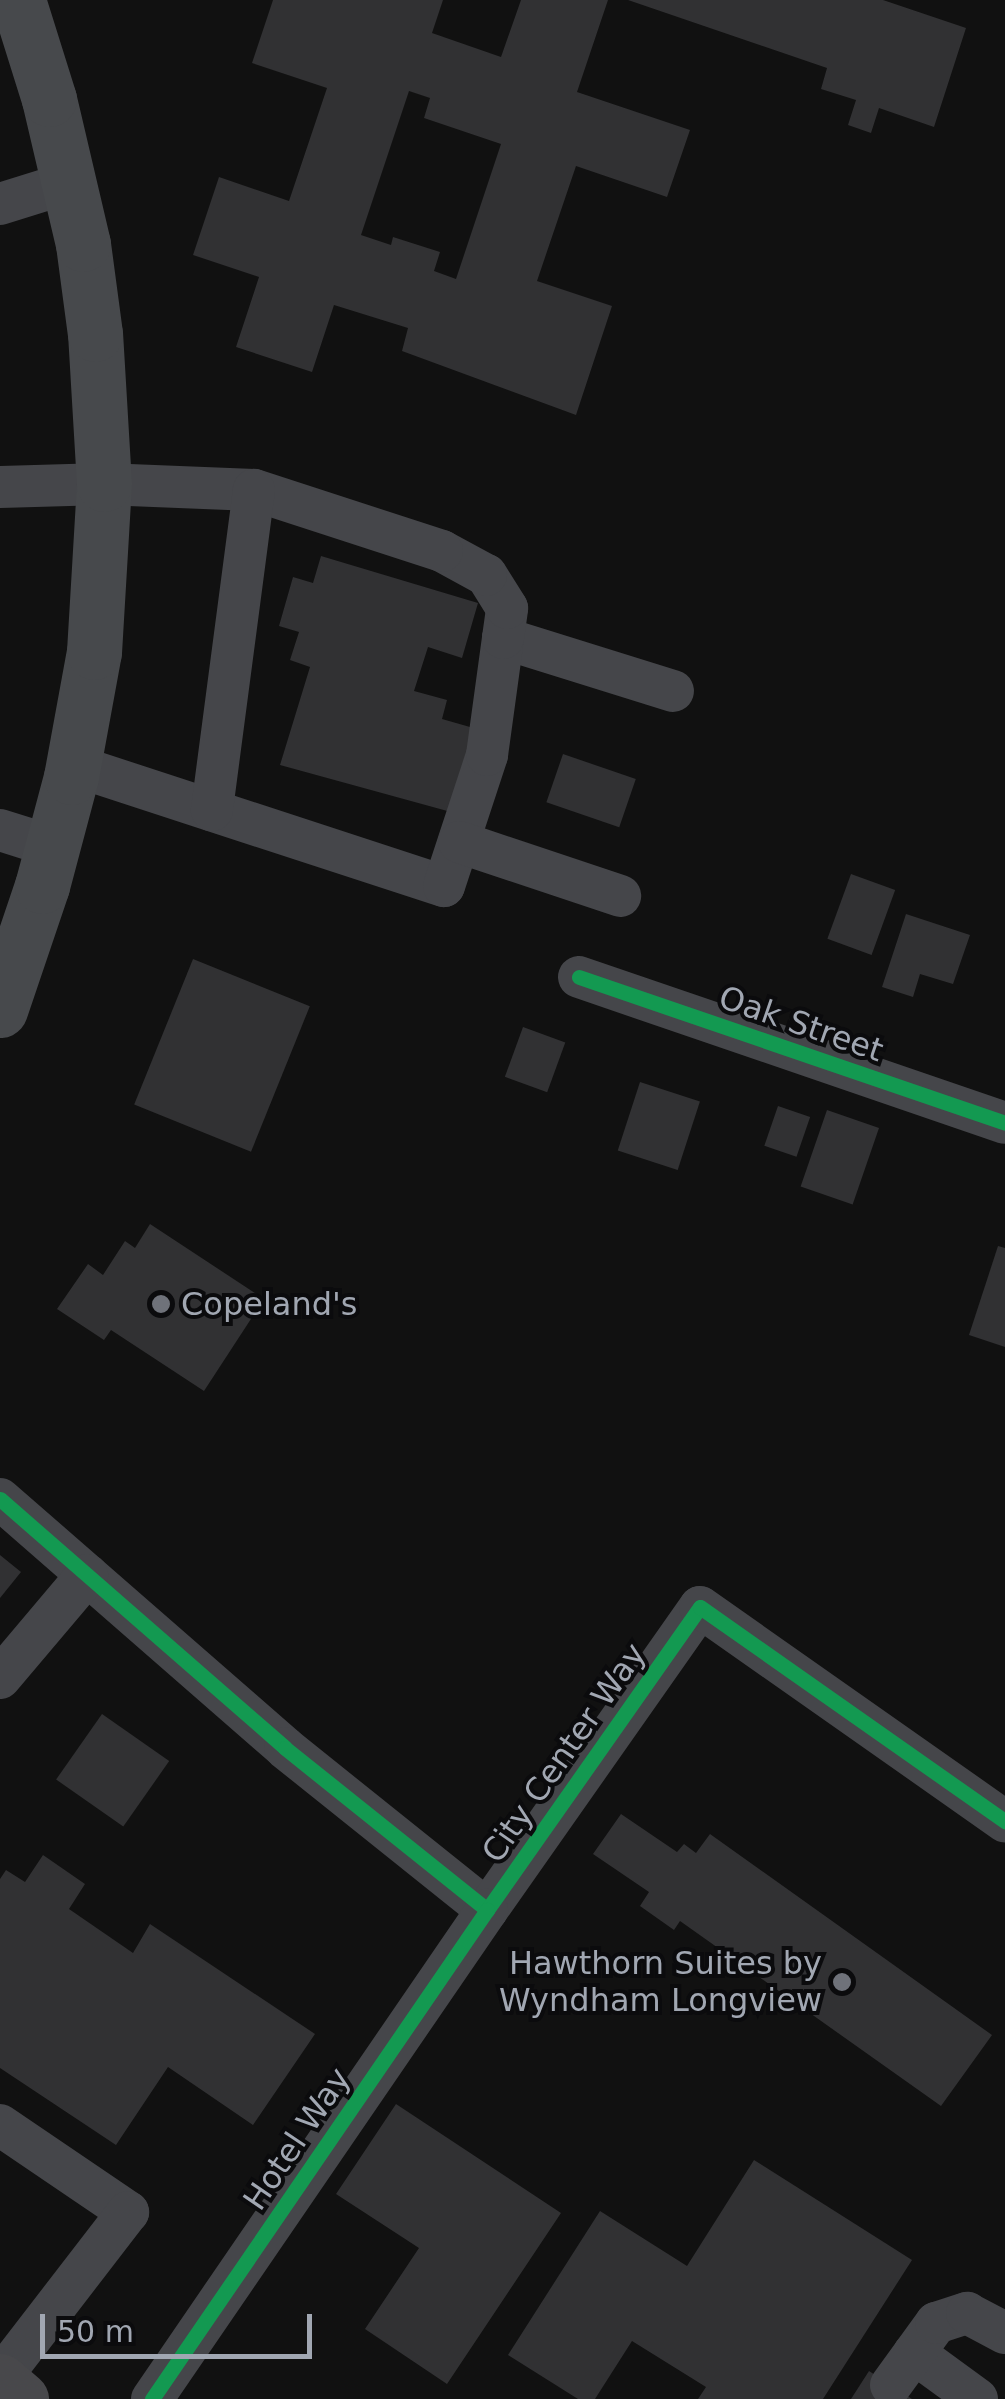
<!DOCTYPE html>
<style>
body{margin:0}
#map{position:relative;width:1005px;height:2399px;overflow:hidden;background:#111;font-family:"DejaVu Sans",sans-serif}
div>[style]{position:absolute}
.building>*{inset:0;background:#313133;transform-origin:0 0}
.minor>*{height:42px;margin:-21px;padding:0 21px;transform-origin:21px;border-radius:21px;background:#45464a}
.major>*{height:55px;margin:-27.5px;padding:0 27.5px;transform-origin:27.5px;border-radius:27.5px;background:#47494c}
.highway>*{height:55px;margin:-27.5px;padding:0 27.5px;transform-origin:27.5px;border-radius:27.5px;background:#48484b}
.cycleway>*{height:15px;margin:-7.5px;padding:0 7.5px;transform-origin:7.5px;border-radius:7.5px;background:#139951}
.dots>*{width:28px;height:28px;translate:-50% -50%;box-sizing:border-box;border:5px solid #0b0b0d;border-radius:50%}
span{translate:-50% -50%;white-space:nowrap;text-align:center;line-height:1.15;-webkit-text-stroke:8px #0b0b0d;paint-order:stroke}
.street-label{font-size:32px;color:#a1a7b2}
.poi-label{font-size:32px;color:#a1a7b2}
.left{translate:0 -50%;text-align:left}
.right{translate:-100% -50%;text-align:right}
.scale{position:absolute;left:40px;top:2314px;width:272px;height:45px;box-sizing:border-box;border:5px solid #a1a7b2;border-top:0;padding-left:12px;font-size:30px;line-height:35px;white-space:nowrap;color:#a1a7b2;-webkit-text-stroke:8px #0b0b0d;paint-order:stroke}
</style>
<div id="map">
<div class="building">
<div style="clip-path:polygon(evenodd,273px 0,443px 0,432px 33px,501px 57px,521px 0,608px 0,577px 92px,690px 130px,667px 197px,576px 166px,537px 281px,612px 306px,576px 415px,402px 351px,408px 328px,334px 305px,312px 372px,236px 347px,259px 277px,193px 255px,219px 177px,289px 201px,327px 88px,252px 63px,273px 0,409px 91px,430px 98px,424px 118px,501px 144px,456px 279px,434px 271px,440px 252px,393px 237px,391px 245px,361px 235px,409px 91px)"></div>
<div style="clip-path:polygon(628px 0,883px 0,966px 28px,934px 127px,879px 108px,871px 133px,848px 125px,856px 100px,821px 89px,827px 68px)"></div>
<div style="clip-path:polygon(321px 556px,478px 603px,462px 658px,428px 647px,414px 691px,447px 700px,442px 719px,477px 729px,451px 812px,280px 765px,310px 667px,290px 660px,299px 632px,279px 626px,293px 577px,313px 583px)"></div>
<div style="left:563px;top:754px;width:77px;height:51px;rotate:19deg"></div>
<div style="left:851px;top:874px;width:47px;height:69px;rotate:20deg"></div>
<div style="clip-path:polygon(906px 914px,970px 935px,953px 984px,920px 974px,913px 997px,882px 987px)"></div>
<div style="left:193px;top:959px;width:126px;height:157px;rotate:22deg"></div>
<div style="left:523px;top:1027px;width:45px;height:53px;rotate:20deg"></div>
<div style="left:640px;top:1082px;width:63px;height:72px;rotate:18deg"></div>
<div style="left:778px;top:1106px;width:34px;height:42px;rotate:19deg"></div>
<div style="left:827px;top:1110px;width:55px;height:81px;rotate:19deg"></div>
<div style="clip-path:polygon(150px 1224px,264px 1299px,204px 1391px,111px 1330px,104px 1340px,57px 1309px,88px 1264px,103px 1275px,125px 1241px,135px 1248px)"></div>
<div style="clip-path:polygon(998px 1246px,1005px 1248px,1005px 1347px,969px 1335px)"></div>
<div style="clip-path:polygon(0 1555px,21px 1572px,0 1598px)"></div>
<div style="left:102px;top:1714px;width:82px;height:80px;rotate:35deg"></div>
<div style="clip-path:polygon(621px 1814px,677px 1852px,684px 1844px,696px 1853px,710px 1834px,992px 2035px,941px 2106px,680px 1921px,674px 1930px,640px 1906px,649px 1892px,593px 1854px)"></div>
<div style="clip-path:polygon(43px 1855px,85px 1884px,69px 1909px,133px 1953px,150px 1924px,315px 2034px,253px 2125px,168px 2067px,116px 2145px,0 2068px,0 1879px,6px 1870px,25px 1882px)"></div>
<div style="clip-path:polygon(396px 2104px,561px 2213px,447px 2384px,365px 2329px,419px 2248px,336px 2194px)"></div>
<div style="clip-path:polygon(754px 2160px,912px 2260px,823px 2399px,698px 2399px,706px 2387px,632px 2341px,595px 2399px,578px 2399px,508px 2355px,600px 2211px,687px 2266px)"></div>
<div style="clip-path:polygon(869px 2371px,912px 2399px,851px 2399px)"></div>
</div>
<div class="minor">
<div style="left:0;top:204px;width:73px;rotate:-17.4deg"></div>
<div style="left:0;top:487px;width:104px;rotate:-1.7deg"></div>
<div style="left:104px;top:484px;width:150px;rotate:2.3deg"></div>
<div style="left:503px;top:638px;width:178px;rotate:17.3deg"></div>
<div style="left:73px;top:765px;width:390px;rotate:18.1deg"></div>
<div style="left:444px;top:886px;width:138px;rotate:-71.8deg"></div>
<div style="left:487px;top:755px;width:118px;rotate:-82.2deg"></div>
<div style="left:503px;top:638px;width:30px;rotate:-82deg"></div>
<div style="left:507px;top:608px;width:39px;rotate:-122deg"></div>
<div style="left:486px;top:575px;width:50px;rotate:-151.4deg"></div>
<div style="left:442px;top:551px;width:198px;rotate:-162deg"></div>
<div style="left:254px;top:490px;width:323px;rotate:97.5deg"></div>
<div style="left:0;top:830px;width:57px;rotate:17.5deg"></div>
<div style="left:459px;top:842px;width:170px;rotate:18.5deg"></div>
<div style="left:579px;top:977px;width:450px;rotate:18.9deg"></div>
<div style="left:0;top:1499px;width:378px;rotate:41.1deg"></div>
<div style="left:285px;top:1748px;width:259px;rotate:38.7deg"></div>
<div style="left:487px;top:1910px;width:370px;rotate:-54.9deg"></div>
<div style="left:700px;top:1607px;width:373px;rotate:35.1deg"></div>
<div style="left:0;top:1678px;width:135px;rotate:-49.8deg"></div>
<div style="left:0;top:2125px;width:155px;rotate:34.2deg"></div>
<div style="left:128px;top:2212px;width:210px;rotate:127.6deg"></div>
<div style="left:914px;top:2353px;width:78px;rotate:36.1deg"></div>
<div style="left:891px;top:2385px;width:77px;rotate:-54deg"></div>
<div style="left:936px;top:2323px;width:33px;rotate:-18deg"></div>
<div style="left:967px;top:2313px;width:43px;rotate:27.8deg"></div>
<div style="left:152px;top:2399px;width:593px;rotate:-55.59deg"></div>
</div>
<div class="major">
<div style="left:0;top:1010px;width:131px;rotate:-71.3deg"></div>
<div style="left:42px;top:886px;width:113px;rotate:-75.1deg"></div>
<div style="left:71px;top:777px;width:127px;rotate:-79.6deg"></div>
<div style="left:94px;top:652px;width:168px;rotate:-86.6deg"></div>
<div style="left:104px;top:484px;width:150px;rotate:-93.4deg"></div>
<div style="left:95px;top:334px;width:91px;rotate:-97.6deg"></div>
<div style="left:83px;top:244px;width:149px;rotate:-103.2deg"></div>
<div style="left:49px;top:99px;width:104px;rotate:-107.4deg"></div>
</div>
<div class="highway">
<div style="left:0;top:2381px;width:28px;rotate:41deg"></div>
</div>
<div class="cycleway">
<div style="left:579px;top:977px;width:450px;rotate:18.9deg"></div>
<div style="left:0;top:1499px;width:378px;rotate:41.1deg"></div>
<div style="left:285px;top:1748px;width:259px;rotate:38.7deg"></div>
<div style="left:487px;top:1910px;width:370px;rotate:-54.9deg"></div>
<div style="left:700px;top:1607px;width:373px;rotate:35.1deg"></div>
<div style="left:152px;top:2399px;width:593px;rotate:-55.59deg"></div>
</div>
<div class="dots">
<div style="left:161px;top:1304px;background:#6f727a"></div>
<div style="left:842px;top:1982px;background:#6f727a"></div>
</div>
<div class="street-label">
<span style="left:801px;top:1024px;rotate:19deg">Oak Street</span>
<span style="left:564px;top:1753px;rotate:-55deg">City Center Way</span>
<span style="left:297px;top:2139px;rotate:-56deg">Hotel Way</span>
</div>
<div class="poi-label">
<span class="left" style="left:181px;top:1304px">Copeland's</span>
<span class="right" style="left:822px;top:1982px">Hawthorn Suites by<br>Wyndham Longview</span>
</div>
<div class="scale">50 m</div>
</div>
